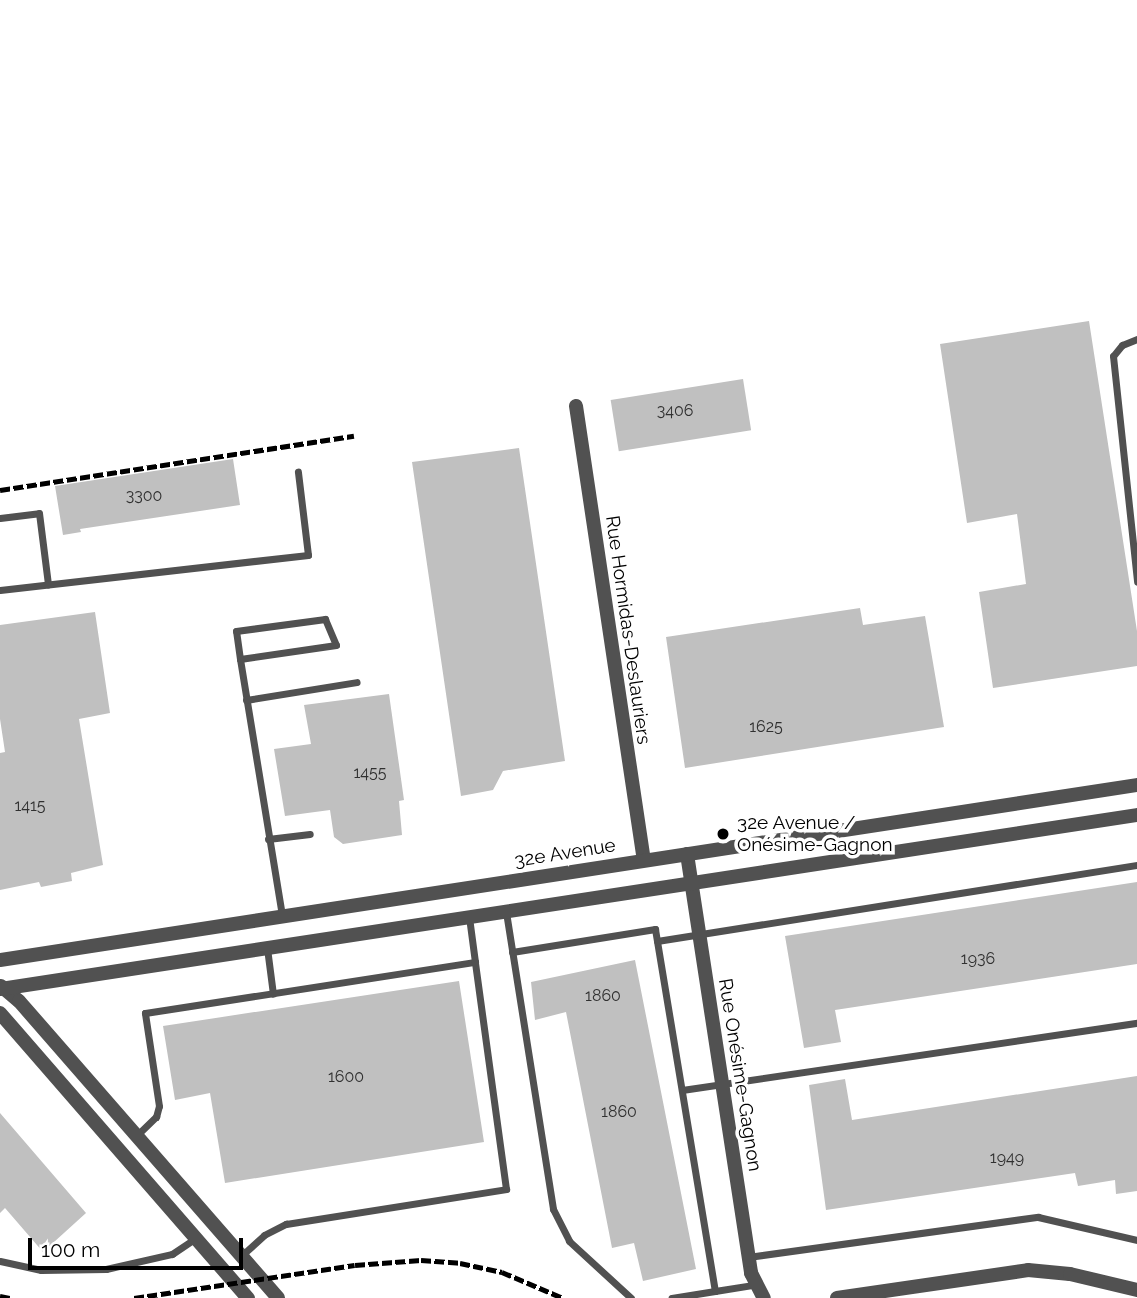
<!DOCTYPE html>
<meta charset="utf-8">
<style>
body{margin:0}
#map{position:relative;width:1137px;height:1298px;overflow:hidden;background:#fff;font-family:Raleway,sans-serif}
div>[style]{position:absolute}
.building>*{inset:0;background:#c0c0c0;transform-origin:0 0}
.service>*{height:7px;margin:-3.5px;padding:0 3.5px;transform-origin:3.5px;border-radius:3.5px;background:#515151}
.minor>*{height:14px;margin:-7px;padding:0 7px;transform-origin:7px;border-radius:7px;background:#515151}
.tertiary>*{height:14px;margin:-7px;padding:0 7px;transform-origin:7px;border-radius:7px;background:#515151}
.rail>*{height:4.5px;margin-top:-2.25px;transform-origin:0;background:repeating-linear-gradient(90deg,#000 0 10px,transparent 0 13.5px)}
.dots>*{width:19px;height:19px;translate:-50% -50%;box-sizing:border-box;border:4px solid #fff;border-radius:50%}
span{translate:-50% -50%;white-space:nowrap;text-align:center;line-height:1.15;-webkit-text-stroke:7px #fff;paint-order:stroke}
.number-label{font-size:16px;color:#303030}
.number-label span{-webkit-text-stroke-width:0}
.street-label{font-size:19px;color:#000}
.poi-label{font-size:19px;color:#000}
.left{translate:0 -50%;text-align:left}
.scale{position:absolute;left:28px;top:1238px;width:215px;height:32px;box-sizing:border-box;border:4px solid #000;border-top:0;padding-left:9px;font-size:21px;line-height:24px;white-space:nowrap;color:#000;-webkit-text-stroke:5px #fff;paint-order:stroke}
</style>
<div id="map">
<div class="building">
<div style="clip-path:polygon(1089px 321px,1137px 631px,1137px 666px,993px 688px,979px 592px,1026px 584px,1017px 514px,967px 523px,940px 344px)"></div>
<div style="left:743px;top:379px;width:52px;height:134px;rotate:81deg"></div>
<div style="clip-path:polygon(519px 448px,565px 761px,503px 771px,493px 790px,461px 796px,412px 462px)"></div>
<div style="clip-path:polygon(233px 459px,240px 505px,80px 529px,81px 532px,63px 535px,55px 486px)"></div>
<div style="clip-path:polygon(860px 608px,863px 625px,925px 616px,944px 727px,685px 768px,666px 637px)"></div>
<div style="clip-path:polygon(95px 612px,110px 713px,79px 719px,103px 865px,71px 873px,72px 881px,41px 887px,39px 882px,0 890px,0 753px,5px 752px,0 719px,0 625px)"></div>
<div style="clip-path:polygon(389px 694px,404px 800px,399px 801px,402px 835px,343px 844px,334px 837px,330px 810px,285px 816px,274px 749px,311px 744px,304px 705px)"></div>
<div style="clip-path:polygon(1137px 882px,1137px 964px,835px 1010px,841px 1042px,804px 1048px,785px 936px)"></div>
<div style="clip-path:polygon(635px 960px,696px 1269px,643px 1281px,634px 1243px,612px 1248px,566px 1012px,535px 1020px,531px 982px)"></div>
<div style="clip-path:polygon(459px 981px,484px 1142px,225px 1183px,210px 1093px,175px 1100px,163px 1026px)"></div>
<div style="clip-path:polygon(1137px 1076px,1137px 1191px,1116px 1194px,1115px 1180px,1078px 1186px,1075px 1173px,826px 1210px,809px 1085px,845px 1079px,852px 1120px)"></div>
<div style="clip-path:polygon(0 1113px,86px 1213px,43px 1252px,5px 1208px,0 1213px)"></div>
</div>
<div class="service">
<div style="left:1137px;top:339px;width:16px;rotate:158deg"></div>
<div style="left:1122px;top:345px;width:14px;rotate:129deg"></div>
<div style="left:1113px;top:356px;width:227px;rotate:83.9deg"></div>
<div style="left:0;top:518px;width:39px;rotate:-7deg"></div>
<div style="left:39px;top:513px;width:72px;rotate:82.8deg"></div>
<div style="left:0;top:590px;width:310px;rotate:-6.5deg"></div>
<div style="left:308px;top:555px;width:84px;rotate:-96.9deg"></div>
<div style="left:325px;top:619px;width:28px;rotate:67deg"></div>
<div style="left:336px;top:645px;width:97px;rotate:171.7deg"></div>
<div style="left:240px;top:659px;width:28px;rotate:-98deg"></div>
<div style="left:236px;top:631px;width:90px;rotate:-7.7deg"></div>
<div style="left:240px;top:659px;width:260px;rotate:80.7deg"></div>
<div style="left:246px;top:700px;width:112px;rotate:-9.2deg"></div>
<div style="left:268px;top:839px;width:42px;rotate:-6.8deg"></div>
<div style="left:506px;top:912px;width:301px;rotate:81deg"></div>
<div style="left:553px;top:1209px;width:36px;rotate:63deg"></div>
<div style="left:569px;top:1241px;width:84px;rotate:42.6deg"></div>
<div style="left:657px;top:941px;width:486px;rotate:-9deg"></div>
<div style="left:267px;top:948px;width:46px;rotate:82.6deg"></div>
<div style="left:512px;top:952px;width:145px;rotate:-9.1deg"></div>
<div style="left:655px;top:929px;width:367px;rotate:80.6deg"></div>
<div style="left:715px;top:1291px;width:44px;rotate:170.8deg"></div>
<div style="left:682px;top:1090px;width:460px;rotate:-8.4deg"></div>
<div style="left:136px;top:1136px;width:28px;rotate:-44deg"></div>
<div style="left:156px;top:1117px;width:11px;rotate:-75deg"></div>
<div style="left:159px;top:1106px;width:94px;rotate:-98.6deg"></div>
<div style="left:145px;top:1013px;width:334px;rotate:-8.8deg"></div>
<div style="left:475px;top:962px;width:45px;rotate:-97.6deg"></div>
<div style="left:241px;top:1256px;width:31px;rotate:-42deg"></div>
<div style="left:264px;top:1235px;width:25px;rotate:-27deg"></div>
<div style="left:286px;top:1224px;width:223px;rotate:-9deg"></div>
<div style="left:506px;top:1189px;width:229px;rotate:-97.8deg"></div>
<div style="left:748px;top:1257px;width:293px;rotate:-7.9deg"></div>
<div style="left:1038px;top:1217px;width:102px;rotate:13.1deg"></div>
<div style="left:0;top:1261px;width:42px;rotate:12.4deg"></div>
<div style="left:41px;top:1270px;width:65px;rotate:-0.9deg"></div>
<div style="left:106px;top:1269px;width:68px;rotate:-12.8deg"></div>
<div style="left:172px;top:1254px;width:29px;rotate:-34deg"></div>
<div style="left:715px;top:1291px;width:39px;rotate:-9deg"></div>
</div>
<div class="minor">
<div style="left:576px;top:406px;width:459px;rotate:81.5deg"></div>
<div style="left:687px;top:854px;width:424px;rotate:81.3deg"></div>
<div style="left:751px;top:1273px;width:28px;rotate:63deg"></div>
<div style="left:837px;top:1298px;width:193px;rotate:-8.3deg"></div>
<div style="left:1028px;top:1270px;width:42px;rotate:5.4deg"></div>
<div style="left:1070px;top:1274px;width:69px;rotate:13.4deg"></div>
</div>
<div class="tertiary">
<div style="left:0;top:960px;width:1150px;rotate:-8.75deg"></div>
<div style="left:1px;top:986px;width:23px;rotate:40deg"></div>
<div style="left:19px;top:1001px;width:394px;rotate:48.9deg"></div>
<div style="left:0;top:989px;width:1150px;rotate:-8.7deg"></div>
<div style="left:0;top:1013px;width:378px;rotate:49deg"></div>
</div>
<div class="rail">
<div style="left:0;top:490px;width:358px;rotate:-8.7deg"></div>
<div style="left:0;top:1296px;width:10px;rotate:11deg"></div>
<div style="left:134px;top:1298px;width:223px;rotate:-8.5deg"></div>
<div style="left:355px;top:1265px;width:66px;rotate:-4.3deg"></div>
<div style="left:421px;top:1260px;width:39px;rotate:4deg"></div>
<div style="left:460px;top:1263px;width:43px;rotate:12.1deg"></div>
<div style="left:502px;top:1272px;width:66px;rotate:23.1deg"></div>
</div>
<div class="dots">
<div style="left:723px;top:834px;background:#000"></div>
</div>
<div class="number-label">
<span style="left:675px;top:411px">3406</span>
<span style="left:144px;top:496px">3300</span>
<span style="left:766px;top:727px">1625</span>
<span style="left:370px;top:773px">1455</span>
<span style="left:30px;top:806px">1415</span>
<span style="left:978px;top:959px">1936</span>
<span style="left:603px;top:996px">1860</span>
<span style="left:346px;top:1077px">1600</span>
<span style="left:619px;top:1112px">1860</span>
<span style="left:1007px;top:1158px">1949</span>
</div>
<div class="street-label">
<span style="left:628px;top:630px;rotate:82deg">Rue Hormidas-Deslauriers</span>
<span style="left:565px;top:853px;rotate:-9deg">32e Avenue</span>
<span style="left:740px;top:1075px;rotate:81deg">Rue Onésime-Gagnon</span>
</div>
<div class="poi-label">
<span class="left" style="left:737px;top:834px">32e Avenue /<br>Onésime-Gagnon</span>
</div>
<div class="scale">100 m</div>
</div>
